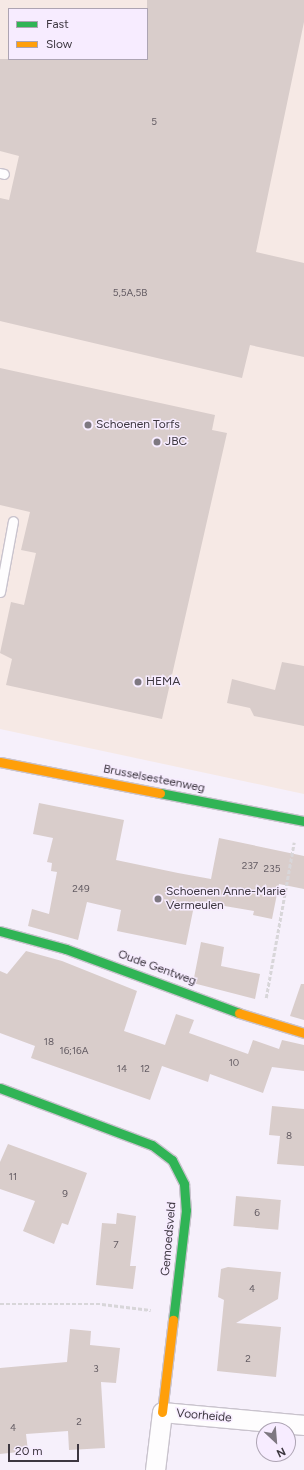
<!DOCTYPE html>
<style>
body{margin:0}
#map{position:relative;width:304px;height:1470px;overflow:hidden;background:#f6f0fb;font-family:Figtree,sans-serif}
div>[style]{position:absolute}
.commercial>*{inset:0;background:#f6e9e5}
.building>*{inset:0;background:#d9cdcb;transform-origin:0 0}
.path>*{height:2.5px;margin-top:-1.25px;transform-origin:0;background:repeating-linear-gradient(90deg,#d8d6d9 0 4px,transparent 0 6px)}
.roads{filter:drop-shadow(1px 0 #c9c3cd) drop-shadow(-1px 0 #c9c3cd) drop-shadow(0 1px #c9c3cd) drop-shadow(0 -1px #c9c3cd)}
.lane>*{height:9px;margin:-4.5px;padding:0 4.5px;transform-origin:4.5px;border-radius:4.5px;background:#fefdfe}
.street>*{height:19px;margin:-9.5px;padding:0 9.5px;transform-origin:9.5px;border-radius:9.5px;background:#fefdfe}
.fast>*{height:9px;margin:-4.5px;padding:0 4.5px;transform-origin:4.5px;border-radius:4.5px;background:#30b455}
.slow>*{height:9px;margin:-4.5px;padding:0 4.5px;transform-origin:4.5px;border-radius:4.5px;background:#ff9f0a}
.dots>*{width:11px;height:11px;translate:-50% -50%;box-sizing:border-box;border:2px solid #f7ecff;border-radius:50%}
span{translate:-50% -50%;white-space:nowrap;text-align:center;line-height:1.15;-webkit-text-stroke:3px #f7ecff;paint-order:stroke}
.number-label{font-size:10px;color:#645c63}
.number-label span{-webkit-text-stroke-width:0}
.poi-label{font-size:12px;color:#3d3740}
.left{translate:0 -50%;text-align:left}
.street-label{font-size:12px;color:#3d3740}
.legend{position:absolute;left:8px;top:8px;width:140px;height:52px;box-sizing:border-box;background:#f7ecff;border:1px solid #ada4b3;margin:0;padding:5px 7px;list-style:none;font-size:12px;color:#3d3740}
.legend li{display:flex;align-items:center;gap:8px;height:20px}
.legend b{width:20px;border:1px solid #ada4b3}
.north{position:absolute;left:256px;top:1422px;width:40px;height:40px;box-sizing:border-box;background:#f7ecff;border:1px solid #ada4b3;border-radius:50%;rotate:154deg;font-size:11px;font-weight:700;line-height:16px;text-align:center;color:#3d3740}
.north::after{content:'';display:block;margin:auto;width:14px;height:18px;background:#7e7881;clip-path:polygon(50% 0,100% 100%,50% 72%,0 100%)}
.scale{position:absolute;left:8px;top:1444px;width:71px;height:18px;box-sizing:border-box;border:2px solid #3d3740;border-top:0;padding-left:5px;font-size:12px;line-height:14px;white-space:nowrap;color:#3d3740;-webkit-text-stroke:3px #f7ecff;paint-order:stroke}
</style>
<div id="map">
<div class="commercial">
<div style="clip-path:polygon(evenodd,0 0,304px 0,304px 794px,0 729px,0 0,9px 9px,147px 9px,147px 59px,9px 59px,9px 9px)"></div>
</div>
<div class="building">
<div style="clip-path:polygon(147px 0,304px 0,304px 22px,256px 252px,304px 263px,304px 357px,250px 345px,242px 378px,0 321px,0 198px,9px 200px,19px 156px,0 151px,0 59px,147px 59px)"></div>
<div style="clip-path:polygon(0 368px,215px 415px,212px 430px,227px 433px,162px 719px,6px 685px,12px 659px,0 653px,11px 602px,24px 605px,36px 553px,21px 550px,30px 512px,0 505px)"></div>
<div style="clip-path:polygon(282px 662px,304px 666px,304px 726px,254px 716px,250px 708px,227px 703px,232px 679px,275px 690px)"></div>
<div style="clip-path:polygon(39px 803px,124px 820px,116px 860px,178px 873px,211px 879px,219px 838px,304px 856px,304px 889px,279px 884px,272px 919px,253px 915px,254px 911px,195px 901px,186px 945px,117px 931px,121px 910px,87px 902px,78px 940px,28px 926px,32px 909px,49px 914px,57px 872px,51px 871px,52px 863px,47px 862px,53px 838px,33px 834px)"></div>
<div style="clip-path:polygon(201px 942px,224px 947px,221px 966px,260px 974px,255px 999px,193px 983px)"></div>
<div style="clip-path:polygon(26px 951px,62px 961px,137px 991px,124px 1031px,165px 1045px,176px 1014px,194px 1020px,189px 1033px,248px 1054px,253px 1040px,279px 1049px,282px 1040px,304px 1045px,304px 1071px,272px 1067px,263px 1093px,210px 1074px,208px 1082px,162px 1066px,150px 1100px,31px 1058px,35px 1046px,0 1033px,0 971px,7px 974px)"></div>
<div style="clip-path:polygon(301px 984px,304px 984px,304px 1020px,290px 1016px)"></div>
<div style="clip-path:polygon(272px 1106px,304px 1109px,304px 1166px,277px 1164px,280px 1136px,269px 1135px)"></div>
<div style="clip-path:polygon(8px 1144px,87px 1173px,68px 1225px,62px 1223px,54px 1244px,23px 1231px,35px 1201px,0 1189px,0 1162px)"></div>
<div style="left:236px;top:1196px;width:45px;height:30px;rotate:5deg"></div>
<div style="clip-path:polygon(117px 1213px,136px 1216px,130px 1266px,136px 1266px,133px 1289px,96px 1285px,102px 1223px,116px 1224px)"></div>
<div style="clip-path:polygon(228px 1267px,281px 1272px,278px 1299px,236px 1323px,281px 1327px,276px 1377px,217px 1371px,224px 1300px,218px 1297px,221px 1269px)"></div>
<div style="clip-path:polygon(70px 1329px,91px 1331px,90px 1345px,120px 1348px,116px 1383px,101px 1382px,105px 1448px,69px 1450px,68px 1431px,26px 1434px,28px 1451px,0 1454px,0 1368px,67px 1362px)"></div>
</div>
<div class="path">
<div style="left:266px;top:998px;width:158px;rotate:-79.8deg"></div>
<div style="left:0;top:1304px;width:102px"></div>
<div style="left:102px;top:1304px;width:49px;rotate:7deg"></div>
</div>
<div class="roads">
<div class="lane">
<div style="left:0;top:173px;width:4px;rotate:14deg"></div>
<div style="left:0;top:592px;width:72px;rotate:-79.6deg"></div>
</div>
<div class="street">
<div style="left:155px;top:1470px;width:58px;rotate:-83.1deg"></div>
<div style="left:162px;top:1412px;width:143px;rotate:5.2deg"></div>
</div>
<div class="fast">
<div style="left:160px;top:793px;width:147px;rotate:11deg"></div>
<div style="left:0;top:931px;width:68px;rotate:15.3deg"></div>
<div style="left:66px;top:949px;width:184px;rotate:20.3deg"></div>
<div style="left:0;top:1088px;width:162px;rotate:20.6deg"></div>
<div style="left:152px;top:1145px;width:25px;rotate:37deg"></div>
<div style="left:172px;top:1160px;width:27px;rotate:63deg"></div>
<div style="left:184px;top:1184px;width:26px;rotate:86deg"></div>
<div style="left:186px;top:1210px;width:111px;rotate:96.7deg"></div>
</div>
<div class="slow">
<div style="left:0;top:762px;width:163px;rotate:11deg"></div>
<div style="left:239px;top:1013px;width:68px;rotate:17.1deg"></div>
<div style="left:162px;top:1412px;width:93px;rotate:-83.2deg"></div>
</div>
</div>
<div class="dots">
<div style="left:88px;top:425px;background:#7e7881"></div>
<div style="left:157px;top:442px;background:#7e7881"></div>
<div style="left:138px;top:682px;background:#7e7881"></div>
<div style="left:158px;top:899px;background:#7e7881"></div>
</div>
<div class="number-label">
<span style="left:154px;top:122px">5</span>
<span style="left:130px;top:293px">5,5A,5B</span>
<span style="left:250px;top:866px">237</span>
<span style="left:272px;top:869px">235</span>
<span style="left:81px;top:889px">249</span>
<span style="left:49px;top:1042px">18</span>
<span style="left:74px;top:1051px">16;16A</span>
<span style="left:234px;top:1063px">10</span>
<span style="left:122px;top:1069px">14</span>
<span style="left:145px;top:1069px">12</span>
<span style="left:289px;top:1136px">8</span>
<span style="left:13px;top:1177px">11</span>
<span style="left:65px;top:1194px">9</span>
<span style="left:257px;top:1213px">6</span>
<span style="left:116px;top:1245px">7</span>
<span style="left:252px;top:1289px">4</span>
<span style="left:248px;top:1359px">2</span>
<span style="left:96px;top:1369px">3</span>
<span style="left:79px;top:1422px">2</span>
<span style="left:13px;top:1428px">4</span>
</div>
<div class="poi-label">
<span class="left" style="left:96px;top:425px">Schoenen Torfs</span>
<span class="left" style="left:165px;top:442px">JBC</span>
<span class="left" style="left:146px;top:682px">HEMA</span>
<span class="left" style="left:166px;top:899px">Schoenen Anne-Marie<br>Vermeulen</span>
</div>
<div class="street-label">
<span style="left:154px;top:779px;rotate:11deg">Brusselsesteenweg</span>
<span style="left:157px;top:968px;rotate:20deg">Oude Gentweg</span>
<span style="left:169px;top:1239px;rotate:-85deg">Gemoedsveld</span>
<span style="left:204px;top:1416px;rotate:5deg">Voorheide</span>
</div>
<ul class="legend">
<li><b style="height:5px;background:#30b455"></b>Fast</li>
<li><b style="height:5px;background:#ff9f0a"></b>Slow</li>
</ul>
<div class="north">N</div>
<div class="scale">20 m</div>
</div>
